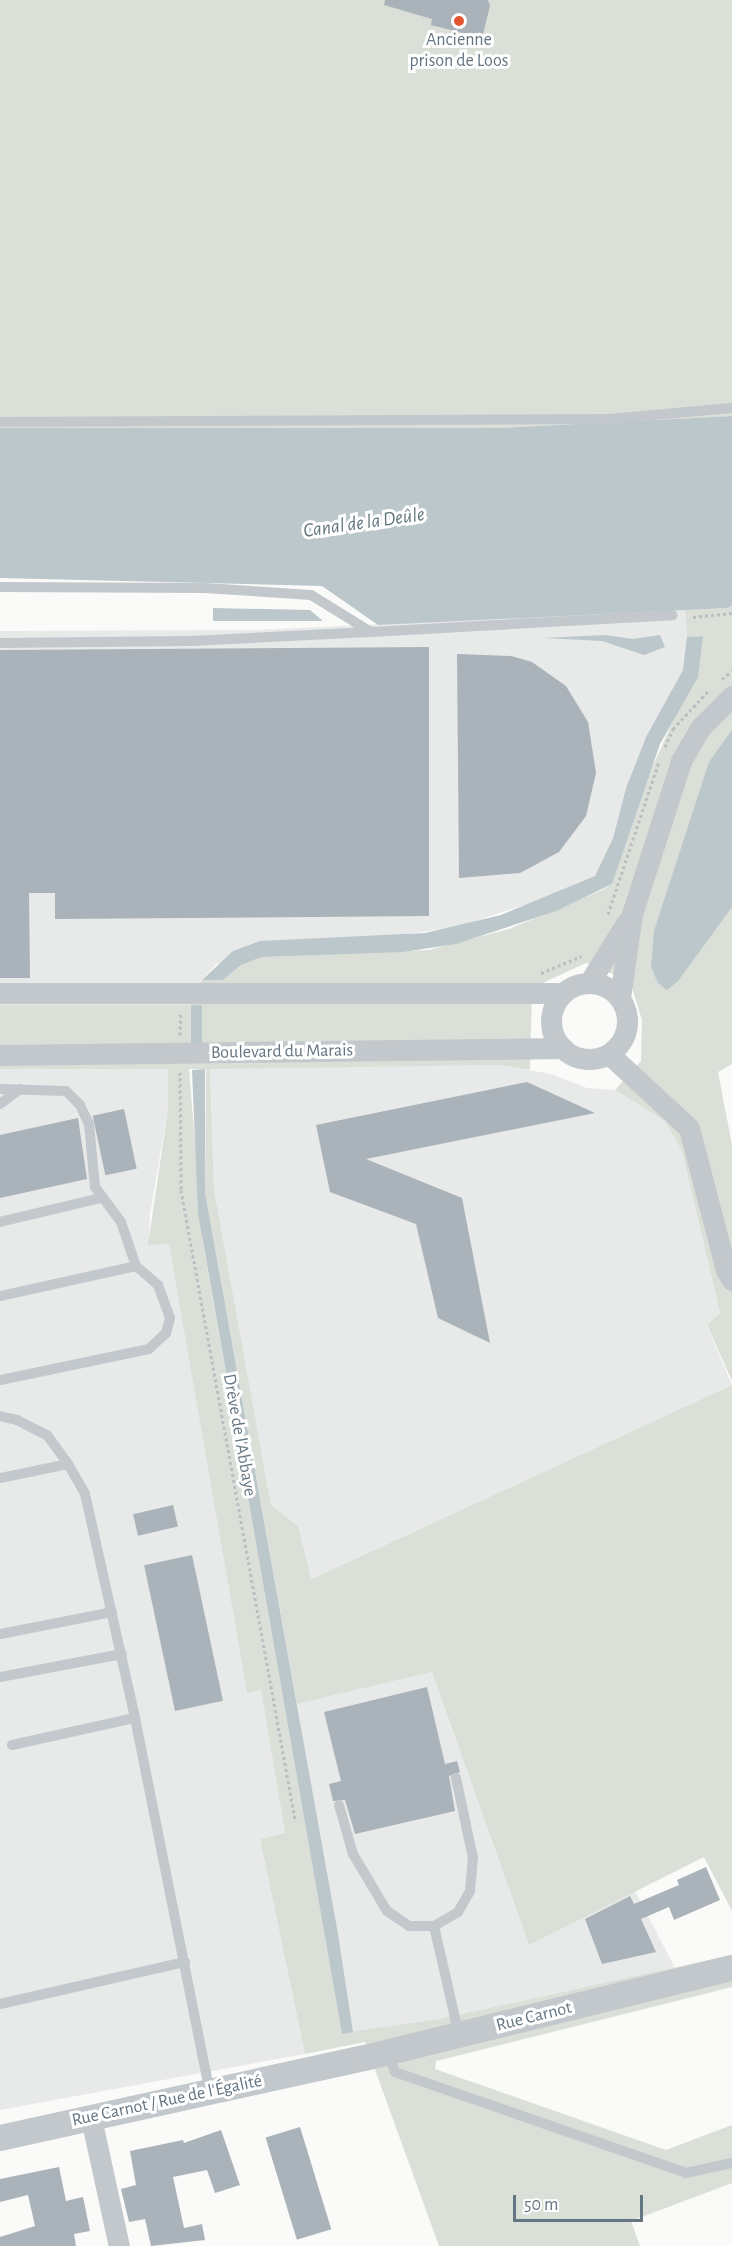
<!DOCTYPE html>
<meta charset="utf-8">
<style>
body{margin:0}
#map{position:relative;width:732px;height:2246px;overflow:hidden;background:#fafaf8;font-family:"Alegreya Sans",sans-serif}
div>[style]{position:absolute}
.built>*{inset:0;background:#e8e9e9}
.green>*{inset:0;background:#dadfd7}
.water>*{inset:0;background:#bbc7cb;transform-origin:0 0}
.building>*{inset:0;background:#aab3b9;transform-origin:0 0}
.path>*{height:3px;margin-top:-1.5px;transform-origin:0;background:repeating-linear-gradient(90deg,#bbbfc2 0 3px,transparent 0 6px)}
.service>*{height:10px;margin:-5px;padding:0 5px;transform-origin:5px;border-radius:5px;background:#c3c8cc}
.minor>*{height:21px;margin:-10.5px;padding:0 10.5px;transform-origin:10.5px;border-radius:10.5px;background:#c3c8cc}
.minor>.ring{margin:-10.5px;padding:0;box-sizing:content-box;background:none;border:21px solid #c3c8cc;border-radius:50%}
.tertiary>*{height:26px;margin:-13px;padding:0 13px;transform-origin:13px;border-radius:13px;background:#c3c8cc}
.dots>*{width:16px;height:16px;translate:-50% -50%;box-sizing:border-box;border:3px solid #fff;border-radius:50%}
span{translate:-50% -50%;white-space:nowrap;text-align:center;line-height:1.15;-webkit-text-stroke:6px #fff;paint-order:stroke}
.poi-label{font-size:18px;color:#657683}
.street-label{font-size:18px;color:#657683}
.water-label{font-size:20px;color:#60757c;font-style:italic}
.scale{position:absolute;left:513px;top:2195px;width:130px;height:27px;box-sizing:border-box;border:3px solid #657683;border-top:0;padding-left:8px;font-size:18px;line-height:21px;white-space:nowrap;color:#657683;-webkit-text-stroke:4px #fff;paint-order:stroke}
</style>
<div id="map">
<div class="built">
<div style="clip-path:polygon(685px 610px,688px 649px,683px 670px,646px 737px,626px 788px,613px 838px,595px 876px,552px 896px,459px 926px,216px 964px,202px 980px,191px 1005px,0 1005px,0 631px,256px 630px)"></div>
<div style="clip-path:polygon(499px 1065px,551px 1074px,587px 1088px,615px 1090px,665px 1121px,682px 1151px,720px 1313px,707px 1326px,732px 1385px,310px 1579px,298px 1526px,271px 1505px,214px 1189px,210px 1068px)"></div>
<div style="clip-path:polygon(0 1069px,168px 1069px,168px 1109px,150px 1214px,149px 1245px,169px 1243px,247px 1693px,261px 1690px,285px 1833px,260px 1839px,305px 2054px,0 2110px)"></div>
<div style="clip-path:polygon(432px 1672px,529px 1945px,635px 1891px,675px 1968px,439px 2019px,353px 2032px,297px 1704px)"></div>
</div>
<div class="green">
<div style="clip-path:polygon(0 0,732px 0,732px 416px,498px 428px,0 428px)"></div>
<div style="clip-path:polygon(732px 605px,732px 1064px,718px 1072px,732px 1145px,732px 1381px,707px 1325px,720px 1313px,682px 1151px,665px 1121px,615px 1090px,641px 1061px,642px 1020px,630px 981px,586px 963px,532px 988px,530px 1070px,499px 1065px,210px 1069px,214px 1189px,271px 1505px,298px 1526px,311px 1579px,732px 1385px,732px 1911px,704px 1857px,529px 1945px,432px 1672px,297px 1704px,205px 1192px,206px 1069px,189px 1069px,203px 1243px,342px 2033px,439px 2019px,732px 1955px,732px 1987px,436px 2061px,435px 2069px,666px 2150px,732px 2125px,732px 2183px,631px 2221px,640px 2246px,439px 2246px,365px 2042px,305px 2054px,260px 1839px,285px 1833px,261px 1690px,247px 1693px,169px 1244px,148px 1245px,168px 1109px,168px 1069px,0 1069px,0 1005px,191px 1005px,202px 980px,223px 980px,241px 965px,262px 957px,429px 950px,509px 929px,602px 890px,612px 884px,640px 795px,677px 712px,702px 636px,687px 637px,685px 610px,728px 608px)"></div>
</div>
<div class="water">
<div style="clip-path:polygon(732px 416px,732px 605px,728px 608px,378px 625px,322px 586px,0 578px,0 428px,498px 428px)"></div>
<div style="clip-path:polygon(213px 608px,310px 610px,323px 621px,213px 621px)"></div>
<div style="clip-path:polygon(606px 635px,633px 639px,660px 635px,665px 647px,644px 655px,602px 641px,543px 638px)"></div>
<div style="clip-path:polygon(703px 636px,698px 677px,660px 744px,612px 884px,556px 911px,456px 944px,403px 952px,262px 957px,241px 965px,223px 980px,202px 980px,233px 951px,260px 941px,425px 933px,501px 915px,595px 876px,613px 838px,626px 788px,646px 737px,683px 670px,687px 637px)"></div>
<div style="clip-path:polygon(732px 730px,732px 907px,678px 981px,667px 990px,658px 983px,651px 967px,654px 931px,709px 762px)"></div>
<div style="left:191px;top:1005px;width:11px;height:40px"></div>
<div style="clip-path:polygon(205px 1069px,205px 1192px,338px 1934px,353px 2032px,342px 2034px,198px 1213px,192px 1070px)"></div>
</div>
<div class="building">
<div style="clip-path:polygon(385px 0,488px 0,490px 6px,482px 38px,431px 25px,432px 19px,384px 5px)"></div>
<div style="clip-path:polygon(429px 647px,429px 916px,55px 919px,55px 893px,29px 893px,30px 978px,0 978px,0 650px)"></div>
<div style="clip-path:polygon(457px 654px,511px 656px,532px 662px,566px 686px,588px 722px,596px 773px,586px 816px,559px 852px,520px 873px,459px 878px)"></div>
<div style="clip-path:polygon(527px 1082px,595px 1113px,366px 1159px,462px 1198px,490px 1343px,438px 1318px,416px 1224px,330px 1192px,316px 1125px)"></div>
<div style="left:124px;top:1109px;width:61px;height:32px;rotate:78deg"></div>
<div style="clip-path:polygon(78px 1118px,87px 1179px,0 1198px,0 1135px)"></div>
<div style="left:173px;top:1505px;width:22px;height:41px;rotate:77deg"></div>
<div style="left:192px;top:1555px;width:149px;height:49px;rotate:78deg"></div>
<div style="clip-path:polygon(427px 1687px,445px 1764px,457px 1761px,460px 1772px,449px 1776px,455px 1811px,355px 1834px,345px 1800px,333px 1801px,329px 1784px,341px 1781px,324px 1712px)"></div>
<div style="clip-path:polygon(706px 1867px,720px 1900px,674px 1920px,669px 1907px,641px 1919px,656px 1952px,602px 1964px,585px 1919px,630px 1896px,634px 1904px,679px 1885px,677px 1880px)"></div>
<div style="left:300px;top:2127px;width:107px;height:36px;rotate:73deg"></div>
<div style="clip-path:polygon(221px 2130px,240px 2185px,215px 2193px,207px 2170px,173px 2177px,184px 2228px,202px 2224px,205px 2240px,151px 2246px,145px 2219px,129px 2222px,121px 2189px,136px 2185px,130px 2151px,183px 2140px,184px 2143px)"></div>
<div style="clip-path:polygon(59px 2167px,66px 2201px,83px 2197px,90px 2231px,74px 2234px,76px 2246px,0 2246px,0 2237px,35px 2226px,28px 2195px,0 2202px,0 2179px)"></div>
</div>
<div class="path">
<div style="left:693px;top:617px;width:39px;rotate:-6deg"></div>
<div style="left:722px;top:679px;width:13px;rotate:-39deg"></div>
<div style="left:665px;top:747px;width:20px;rotate:-66deg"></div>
<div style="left:673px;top:729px;width:54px;rotate:-47.2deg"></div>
<div style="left:608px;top:914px;width:160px;rotate:-71.5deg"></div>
<div style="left:541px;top:973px;width:44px;rotate:-22.5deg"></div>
<div style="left:180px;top:1035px;width:23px;rotate:-88deg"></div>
<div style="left:180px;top:1072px;width:118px;rotate:89.5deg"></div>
<div style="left:181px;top:1190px;width:639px;rotate:79.73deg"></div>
</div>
<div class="service">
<div style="left:0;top:422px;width:609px;rotate:-0.28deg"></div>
<div style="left:609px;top:419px;width:123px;rotate:-5.1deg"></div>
<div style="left:0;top:587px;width:204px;rotate:0.3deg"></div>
<div style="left:204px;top:588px;width:107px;rotate:3.7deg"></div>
<div style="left:311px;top:595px;width:70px;rotate:31.7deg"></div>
<div style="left:371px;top:632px;width:302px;rotate:-3.2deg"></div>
<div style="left:0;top:643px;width:191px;rotate:-0.6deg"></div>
<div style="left:191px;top:641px;width:180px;rotate:-2.9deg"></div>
<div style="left:0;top:1089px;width:66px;rotate:1.7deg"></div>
<div style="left:66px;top:1091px;width:20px;rotate:45deg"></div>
<div style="left:80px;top:1105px;width:21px;rotate:65deg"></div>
<div style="left:89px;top:1124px;width:63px;rotate:84.6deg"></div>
<div style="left:95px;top:1187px;width:44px;rotate:53.4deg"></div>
<div style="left:121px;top:1222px;width:46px;rotate:71.2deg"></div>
<div style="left:136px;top:1266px;width:29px;rotate:41deg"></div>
<div style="left:158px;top:1285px;width:35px;rotate:70deg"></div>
<div style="left:170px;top:1318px;width:16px;rotate:105deg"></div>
<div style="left:166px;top:1333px;width:23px;rotate:137deg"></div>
<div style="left:149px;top:1349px;width:152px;rotate:168.2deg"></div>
<div style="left:0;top:1104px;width:25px;rotate:-37deg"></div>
<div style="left:0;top:1222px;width:104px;rotate:-13.4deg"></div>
<div style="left:0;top:1296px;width:139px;rotate:-12.4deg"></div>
<div style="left:0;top:1416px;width:17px;rotate:13deg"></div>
<div style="left:17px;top:1420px;width:34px;rotate:27deg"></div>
<div style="left:47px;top:1435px;width:36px;rotate:54deg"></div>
<div style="left:0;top:1478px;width:69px;rotate:-11.6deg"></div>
<div style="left:68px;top:1464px;width:34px;rotate:60deg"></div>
<div style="left:85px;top:1494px;width:230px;rotate:77.4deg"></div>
<div style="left:135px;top:1718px;width:381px;rotate:78.7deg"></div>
<div style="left:0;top:1634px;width:114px;rotate:-11.1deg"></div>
<div style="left:0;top:1677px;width:124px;rotate:-10.7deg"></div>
<div style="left:12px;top:1745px;width:126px;rotate:-12.4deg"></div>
<div style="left:339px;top:1805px;width:51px;rotate:74.1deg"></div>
<div style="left:353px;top:1854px;width:66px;rotate:59.2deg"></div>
<div style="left:387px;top:1911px;width:27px;rotate:34deg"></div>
<div style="left:409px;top:1926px;width:25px"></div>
<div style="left:434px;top:1926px;width:28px;rotate:-30deg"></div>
<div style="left:458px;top:1912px;width:24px;rotate:-60deg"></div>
<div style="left:470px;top:1891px;width:33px;rotate:-85deg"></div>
<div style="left:473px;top:1858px;width:82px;rotate:-102deg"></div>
<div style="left:434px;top:1926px;width:112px;rotate:77.1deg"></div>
<div style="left:0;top:2004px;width:190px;rotate:-12.8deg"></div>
<div style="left:388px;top:2053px;width:20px;rotate:70deg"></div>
<div style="left:395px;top:2072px;width:308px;rotate:19.1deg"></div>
<div style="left:686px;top:2173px;width:47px;rotate:-12.3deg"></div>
</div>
<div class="minor">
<div style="left:589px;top:983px;width:72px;rotate:-58.1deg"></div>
<div class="ring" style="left:551px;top:983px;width:55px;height:55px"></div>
<div style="left:0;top:993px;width:563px"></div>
<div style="left:620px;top:998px;width:85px;rotate:-81.9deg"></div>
<div style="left:632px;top:914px;width:161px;rotate:-72.2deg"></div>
<div style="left:681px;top:761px;width:39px;rotate:-60deg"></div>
<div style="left:701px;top:727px;width:44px;rotate:-45deg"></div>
<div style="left:609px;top:1054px;width:109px;rotate:42.8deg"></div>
<div style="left:689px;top:1128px;width:147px;rotate:75.4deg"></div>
<div style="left:726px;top:1270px;width:12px;rotate:59deg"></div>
<div style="left:0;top:1055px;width:563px;rotate:-0.71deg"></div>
<div style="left:91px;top:2118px;width:131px;rotate:77.7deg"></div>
</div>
<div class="tertiary">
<div style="left:0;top:2138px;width:374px;rotate:-12.4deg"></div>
<div style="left:365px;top:2058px;width:378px;rotate:-13.8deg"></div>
</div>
<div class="dots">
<div style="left:459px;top:21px;background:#e4572e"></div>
</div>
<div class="poi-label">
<span style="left:459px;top:51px">Ancienne<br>prison de Loos</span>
</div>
<div class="street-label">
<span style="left:282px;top:1052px;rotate:-1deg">Boulevard du Marais</span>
<span style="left:239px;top:1435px;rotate:80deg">Drève de l'Abbaye</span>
<span style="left:534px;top:2017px;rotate:-14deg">Rue Carnot</span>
<span style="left:167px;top:2101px;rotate:-12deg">Rue Carnot / Rue de l'Égalité</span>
</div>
<div class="water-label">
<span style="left:364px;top:523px;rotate:-8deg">Canal de la Deûle</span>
</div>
<div class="scale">50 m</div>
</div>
